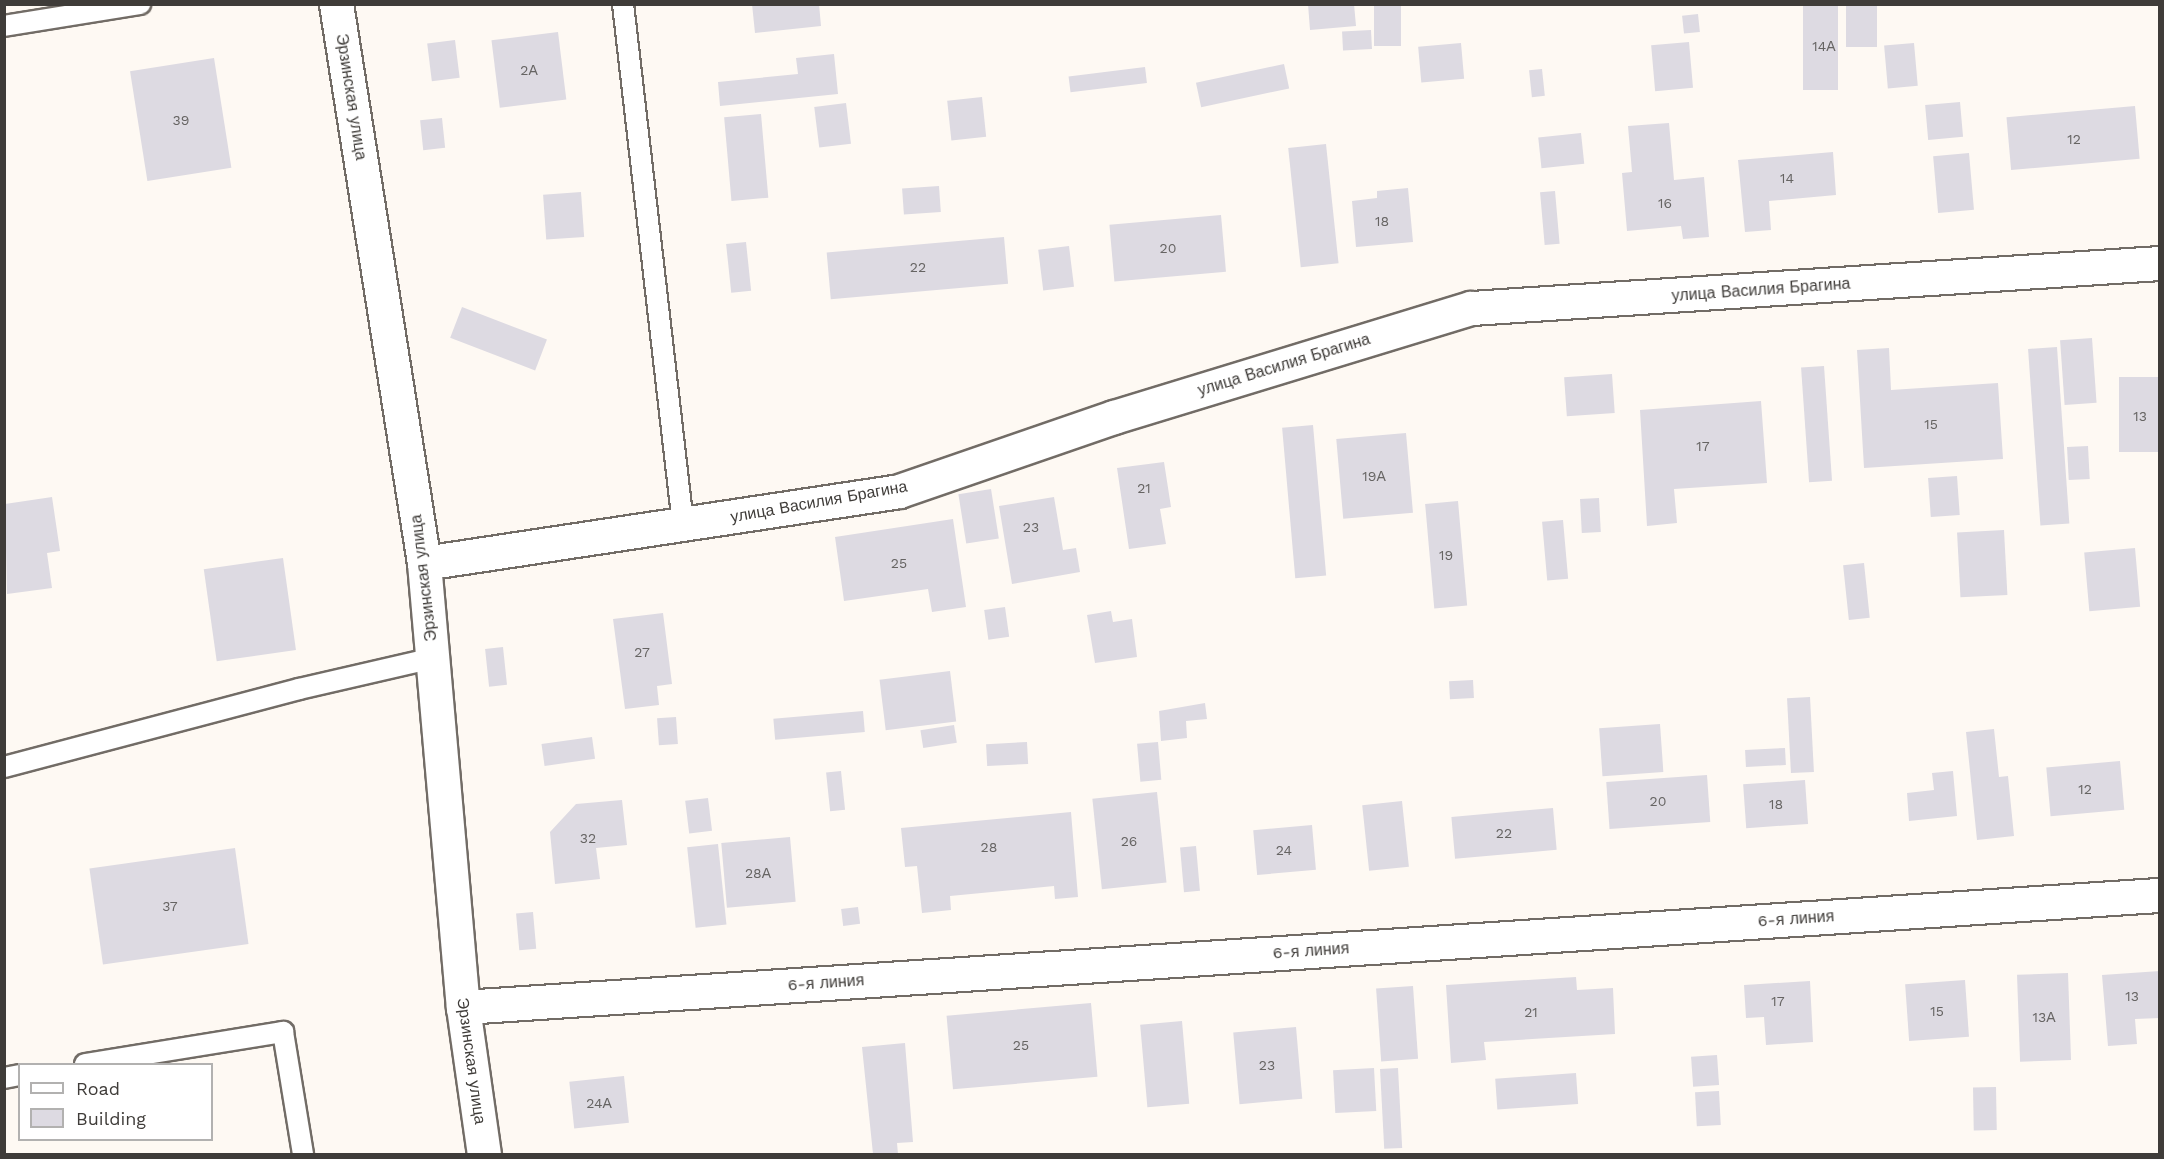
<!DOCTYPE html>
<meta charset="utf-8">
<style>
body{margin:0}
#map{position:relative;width:2164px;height:1159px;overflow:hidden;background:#fef9f3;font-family:"Work Sans",sans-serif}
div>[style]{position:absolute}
.building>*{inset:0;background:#dddae2;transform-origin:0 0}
.roads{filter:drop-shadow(2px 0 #726c66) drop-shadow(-2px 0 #726c66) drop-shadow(0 2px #726c66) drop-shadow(0 -2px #726c66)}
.service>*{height:20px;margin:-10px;padding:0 10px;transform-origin:10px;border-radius:10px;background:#fff}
.minor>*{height:33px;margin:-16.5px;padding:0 16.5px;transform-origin:16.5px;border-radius:16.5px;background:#fff}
span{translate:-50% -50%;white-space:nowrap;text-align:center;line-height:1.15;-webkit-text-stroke:4.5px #fff;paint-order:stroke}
.number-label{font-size:14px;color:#666463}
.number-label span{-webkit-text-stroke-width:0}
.street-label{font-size:16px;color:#3f3c39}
.frame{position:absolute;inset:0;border:6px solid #3f3c39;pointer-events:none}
.legend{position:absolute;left:18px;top:1063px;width:195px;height:78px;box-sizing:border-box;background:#fff;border:2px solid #b2b1b0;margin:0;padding:8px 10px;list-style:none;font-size:18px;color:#3f3c39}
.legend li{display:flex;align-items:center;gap:12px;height:30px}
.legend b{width:30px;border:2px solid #b2b1b0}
</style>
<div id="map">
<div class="building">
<div style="clip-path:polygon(752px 4px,819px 4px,821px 26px,755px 33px)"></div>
<div style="clip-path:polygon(1308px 4px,1354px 4px,1356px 26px,1310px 30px)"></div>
<div style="left:1374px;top:4px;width:27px;height:42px"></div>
<div style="left:1803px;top:4px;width:35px;height:86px"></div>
<div style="left:1846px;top:4px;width:31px;height:43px"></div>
<div style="left:1698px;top:14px;width:18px;height:16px;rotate:84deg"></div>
<div style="left:1371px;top:30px;width:19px;height:29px;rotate:87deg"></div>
<div style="left:558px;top:32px;width:68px;height:67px;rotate:83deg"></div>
<div style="left:455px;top:40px;width:38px;height:28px;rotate:83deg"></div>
<div style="left:1689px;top:42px;width:46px;height:38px;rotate:85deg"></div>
<div style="left:1461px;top:43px;width:36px;height:43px;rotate:85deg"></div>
<div style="left:1914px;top:43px;width:43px;height:30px;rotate:85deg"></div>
<div style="clip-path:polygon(834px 54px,838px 94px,720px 106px,718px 82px,798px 74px,796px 58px)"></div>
<div style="left:214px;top:58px;width:111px;height:85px;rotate:81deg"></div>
<div style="left:1284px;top:64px;width:25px;height:90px;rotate:78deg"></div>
<div style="left:1145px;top:67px;width:16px;height:77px;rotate:83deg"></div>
<div style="left:1542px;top:69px;width:27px;height:13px;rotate:84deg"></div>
<div style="left:982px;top:97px;width:40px;height:35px;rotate:84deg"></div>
<div style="left:1960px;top:102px;width:35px;height:35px;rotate:85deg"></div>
<div style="left:846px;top:103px;width:41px;height:32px;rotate:83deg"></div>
<div style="left:2135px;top:106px;width:53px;height:129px;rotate:85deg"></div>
<div style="left:761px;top:114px;width:84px;height:37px;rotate:85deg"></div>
<div style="left:442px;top:118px;width:30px;height:22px;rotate:84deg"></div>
<div style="clip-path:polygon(1669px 123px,1674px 180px,1704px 177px,1709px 237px,1683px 239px,1681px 226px,1627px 231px,1622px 173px,1632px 172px,1628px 126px)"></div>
<div style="left:1581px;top:133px;width:31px;height:43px;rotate:84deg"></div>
<div style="left:1326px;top:144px;width:120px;height:38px;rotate:84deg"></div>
<div style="clip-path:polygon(1833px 152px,1836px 195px,1769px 201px,1771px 230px,1745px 232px,1738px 160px)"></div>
<div style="left:1969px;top:153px;width:57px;height:36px;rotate:85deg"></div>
<div style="left:939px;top:186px;width:26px;height:37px;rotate:86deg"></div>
<div style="clip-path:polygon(1408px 188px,1413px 242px,1356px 247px,1352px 201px,1377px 198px,1377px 191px)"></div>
<div style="left:1555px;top:191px;width:53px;height:15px;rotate:85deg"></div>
<div style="left:581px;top:192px;width:45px;height:38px;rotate:86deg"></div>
<div style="left:1221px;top:215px;width:57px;height:112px;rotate:85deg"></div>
<div style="left:1004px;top:237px;width:47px;height:178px;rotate:85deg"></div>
<div style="left:746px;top:242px;width:49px;height:20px;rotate:84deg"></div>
<div style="left:1069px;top:246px;width:41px;height:31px;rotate:83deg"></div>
<div style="left:462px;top:307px;width:91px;height:33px;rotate:21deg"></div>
<div style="left:2092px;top:338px;width:65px;height:32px;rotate:86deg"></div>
<div style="left:2057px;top:347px;width:177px;height:29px;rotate:86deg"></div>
<div style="clip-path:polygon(1889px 348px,1891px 390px,1998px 383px,2003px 459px,1864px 468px,1857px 350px)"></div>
<div style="left:1824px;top:366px;width:115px;height:23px;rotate:86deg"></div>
<div style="left:1612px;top:374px;width:39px;height:48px;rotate:86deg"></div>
<div style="left:2160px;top:377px;width:75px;height:41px;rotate:90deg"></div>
<div style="clip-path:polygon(1761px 401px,1767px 483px,1674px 489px,1677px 523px,1647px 526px,1640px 410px)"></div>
<div style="left:1313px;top:425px;width:151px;height:31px;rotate:85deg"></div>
<div style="left:1406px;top:433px;width:80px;height:70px;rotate:85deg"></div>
<div style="left:2088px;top:446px;width:33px;height:21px;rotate:87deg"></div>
<div style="clip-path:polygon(1164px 462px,1171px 507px,1160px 509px,1166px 544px,1129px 549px,1117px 468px)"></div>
<div style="left:1957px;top:476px;width:39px;height:29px;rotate:86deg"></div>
<div style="left:991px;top:489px;width:50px;height:33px;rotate:81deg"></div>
<div style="clip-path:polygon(52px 497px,60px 551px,47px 553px,52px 588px,7px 594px,5px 504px)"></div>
<div style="clip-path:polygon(1054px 497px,1063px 550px,1076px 548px,1080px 572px,1012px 584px,999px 506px)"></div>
<div style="left:1599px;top:498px;width:34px;height:19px;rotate:87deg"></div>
<div style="left:1458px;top:501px;width:105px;height:33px;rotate:85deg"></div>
<div style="clip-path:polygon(953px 519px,966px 607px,932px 612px,928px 589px,844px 601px,835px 537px)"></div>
<div style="left:1563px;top:520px;width:59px;height:21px;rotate:85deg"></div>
<div style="left:2004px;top:530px;width:65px;height:47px;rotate:87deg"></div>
<div style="left:2135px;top:548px;width:59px;height:51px;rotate:85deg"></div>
<div style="left:283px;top:558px;width:93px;height:80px;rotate:82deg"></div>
<div style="left:1864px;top:563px;width:55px;height:21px;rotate:84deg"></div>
<div style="left:1005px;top:607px;width:30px;height:21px;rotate:82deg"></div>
<div style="clip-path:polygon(1111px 611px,1113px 622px,1132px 619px,1137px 657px,1095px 663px,1087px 615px)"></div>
<div style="clip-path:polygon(663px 613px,672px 684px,657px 686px,659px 705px,625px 709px,613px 619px)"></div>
<div style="left:503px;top:647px;width:38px;height:18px;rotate:84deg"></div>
<div style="left:950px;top:671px;width:51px;height:71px;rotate:83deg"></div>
<div style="left:1473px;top:680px;width:18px;height:24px;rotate:87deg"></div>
<div style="left:1810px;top:697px;width:75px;height:23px;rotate:87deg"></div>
<div style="clip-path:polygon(1205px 703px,1207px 719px,1186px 721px,1187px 738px,1161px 741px,1159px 711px)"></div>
<div style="left:863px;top:711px;width:21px;height:90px;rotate:85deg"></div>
<div style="left:676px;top:717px;width:27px;height:19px;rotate:86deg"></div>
<div style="left:1660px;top:724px;width:48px;height:61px;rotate:86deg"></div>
<div style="left:954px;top:725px;width:18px;height:34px;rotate:81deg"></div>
<div style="clip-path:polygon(1994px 729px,1999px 777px,2008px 776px,2014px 836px,1977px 840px,1966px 732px)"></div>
<div style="left:592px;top:737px;width:22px;height:51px;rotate:82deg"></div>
<div style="left:1027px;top:742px;width:22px;height:41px;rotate:87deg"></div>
<div style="left:1158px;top:742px;width:38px;height:21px;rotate:85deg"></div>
<div style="left:1785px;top:748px;width:17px;height:40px;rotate:87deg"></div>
<div style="left:2120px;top:761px;width:49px;height:74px;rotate:85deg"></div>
<div style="left:841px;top:771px;width:39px;height:15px;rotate:84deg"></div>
<div style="clip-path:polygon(1953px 771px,1957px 816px,1909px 821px,1907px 793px,1934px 790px,1932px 773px)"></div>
<div style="left:1707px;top:775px;width:47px;height:101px;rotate:86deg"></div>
<div style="left:1805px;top:780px;width:44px;height:62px;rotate:86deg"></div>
<div style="left:1157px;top:792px;width:91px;height:65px;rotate:84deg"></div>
<div style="left:708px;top:798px;width:33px;height:23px;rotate:83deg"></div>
<div style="clip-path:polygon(622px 800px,627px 845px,596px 848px,600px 879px,555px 884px,550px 832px,576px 804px)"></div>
<div style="left:1402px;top:801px;width:66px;height:40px;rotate:84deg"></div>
<div style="left:1553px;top:808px;width:42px;height:102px;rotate:85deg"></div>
<div style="clip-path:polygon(1071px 812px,1078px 897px,1055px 899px,1054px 886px,950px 896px,951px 910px,922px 913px,917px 866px,905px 867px,901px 828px)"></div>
<div style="left:1312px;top:825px;width:45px;height:59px;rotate:85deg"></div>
<div style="left:790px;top:837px;width:65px;height:69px;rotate:85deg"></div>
<div style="left:718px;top:844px;width:81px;height:31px;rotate:84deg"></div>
<div style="left:1196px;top:846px;width:45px;height:16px;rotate:85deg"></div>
<div style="left:235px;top:848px;width:97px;height:147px;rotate:82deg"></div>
<div style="left:858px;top:907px;width:17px;height:17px;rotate:83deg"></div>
<div style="left:533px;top:912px;width:37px;height:17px;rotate:85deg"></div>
<div style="clip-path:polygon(2160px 971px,2160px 1018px,2135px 1019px,2137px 1044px,2108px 1046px,2102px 975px)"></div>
<div style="left:2068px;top:973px;width:87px;height:51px;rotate:88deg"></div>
<div style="clip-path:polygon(1576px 977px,1577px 990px,1613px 988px,1615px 1034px,1484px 1042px,1486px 1060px,1451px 1063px,1446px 985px)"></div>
<div style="left:1965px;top:980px;width:57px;height:60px;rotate:86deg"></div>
<div style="clip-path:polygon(1810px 981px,1813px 1042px,1766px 1045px,1764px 1017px,1746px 1018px,1744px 985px)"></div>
<div style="left:1413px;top:986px;width:73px;height:37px;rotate:86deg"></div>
<div style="left:1091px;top:1003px;width:74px;height:145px;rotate:85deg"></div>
<div style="left:1182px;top:1021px;width:83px;height:42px;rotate:85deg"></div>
<div style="left:1296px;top:1027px;width:72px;height:63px;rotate:85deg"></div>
<div style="clip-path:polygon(905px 1043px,913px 1142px,897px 1143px,898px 1154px,873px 1154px,862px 1047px)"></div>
<div style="left:1717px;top:1055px;width:30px;height:26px;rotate:86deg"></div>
<div style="left:1374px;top:1068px;width:43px;height:41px;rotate:87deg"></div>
<div style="left:1398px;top:1068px;width:80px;height:18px;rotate:87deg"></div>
<div style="left:1576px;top:1073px;width:31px;height:81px;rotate:86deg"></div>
<div style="left:624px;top:1076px;width:47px;height:55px;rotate:84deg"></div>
<div style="left:1996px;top:1087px;width:43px;height:23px;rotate:89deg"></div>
<div style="left:1719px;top:1091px;width:34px;height:24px;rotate:87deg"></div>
</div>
<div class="roads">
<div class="service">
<div style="left:623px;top:4px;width:523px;rotate:83.42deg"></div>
<div style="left:4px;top:26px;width:138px;rotate:-9.2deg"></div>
<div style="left:4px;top:767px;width:305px;rotate:-14.8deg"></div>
<div style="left:299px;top:689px;width:138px;rotate:-13deg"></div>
<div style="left:85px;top:1064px;width:201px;rotate:-9.2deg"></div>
<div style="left:283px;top:1032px;width:124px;rotate:80.7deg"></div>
<div style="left:4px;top:1078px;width:16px;rotate:-11deg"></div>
</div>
<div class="minor">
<div style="left:336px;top:4px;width:566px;rotate:81.05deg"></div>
<div style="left:424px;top:563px;width:446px;rotate:85deg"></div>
<div style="left:463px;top:1007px;width:148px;rotate:81.9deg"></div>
<div style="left:424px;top:563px;width:480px;rotate:-8.6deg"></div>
<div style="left:899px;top:491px;width:227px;rotate:-19deg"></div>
<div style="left:1114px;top:417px;width:373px;rotate:-17deg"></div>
<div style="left:1471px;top:308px;width:690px;rotate:-3.74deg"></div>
<div style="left:463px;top:1007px;width:1701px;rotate:-3.78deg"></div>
</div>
</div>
<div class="number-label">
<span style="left:1824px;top:46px">14А</span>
<span style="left:529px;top:70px">2А</span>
<span style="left:181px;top:120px">39</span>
<span style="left:2074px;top:139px">12</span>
<span style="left:1787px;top:178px">14</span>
<span style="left:1665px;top:203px">16</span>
<span style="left:1382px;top:221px">18</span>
<span style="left:1168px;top:248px">20</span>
<span style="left:918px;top:267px">22</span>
<span style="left:2140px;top:416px">13</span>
<span style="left:1931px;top:424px">15</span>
<span style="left:1703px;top:446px">17</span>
<span style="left:1374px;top:476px">19А</span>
<span style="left:1144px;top:488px">21</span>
<span style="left:1031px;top:527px">23</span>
<span style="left:1446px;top:555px">19</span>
<span style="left:899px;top:563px">25</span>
<span style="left:642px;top:652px">27</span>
<span style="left:2085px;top:789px">12</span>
<span style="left:1658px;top:801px">20</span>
<span style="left:1776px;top:804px">18</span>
<span style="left:1504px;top:833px">22</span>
<span style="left:588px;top:838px">32</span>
<span style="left:1129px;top:841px">26</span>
<span style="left:989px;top:847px">28</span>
<span style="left:1284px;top:850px">24</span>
<span style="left:758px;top:873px">28А</span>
<span style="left:170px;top:906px">37</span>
<span style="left:2132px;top:996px">13</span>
<span style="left:1778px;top:1001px">17</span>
<span style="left:1937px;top:1011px">15</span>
<span style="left:1531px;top:1012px">21</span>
<span style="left:2044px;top:1017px">13А</span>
<span style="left:1021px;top:1045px">25</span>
<span style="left:1267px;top:1065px">23</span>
<span style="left:599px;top:1103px">24А</span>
</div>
<div class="street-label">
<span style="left:351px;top:97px;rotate:81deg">Эрзинская улица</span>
<span style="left:1761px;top:290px;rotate:-4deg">улица Василия Брагина</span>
<span style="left:1284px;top:365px;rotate:-17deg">улица Василия Брагина</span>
<span style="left:819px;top:502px;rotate:-10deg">улица Василия Брагина</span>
<span style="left:424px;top:578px;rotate:-97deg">Эрзинская улица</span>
<span style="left:1796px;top:919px;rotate:-4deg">6-я линия</span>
<span style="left:1311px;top:951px;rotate:-4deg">6-я линия</span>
<span style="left:826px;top:983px;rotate:-4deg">6-я линия</span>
<span style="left:471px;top:1061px;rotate:82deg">Эрзинская улица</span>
</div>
<div class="frame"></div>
<ul class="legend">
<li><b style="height:8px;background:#fff"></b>Road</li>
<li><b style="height:16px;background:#dddae2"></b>Building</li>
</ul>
</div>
